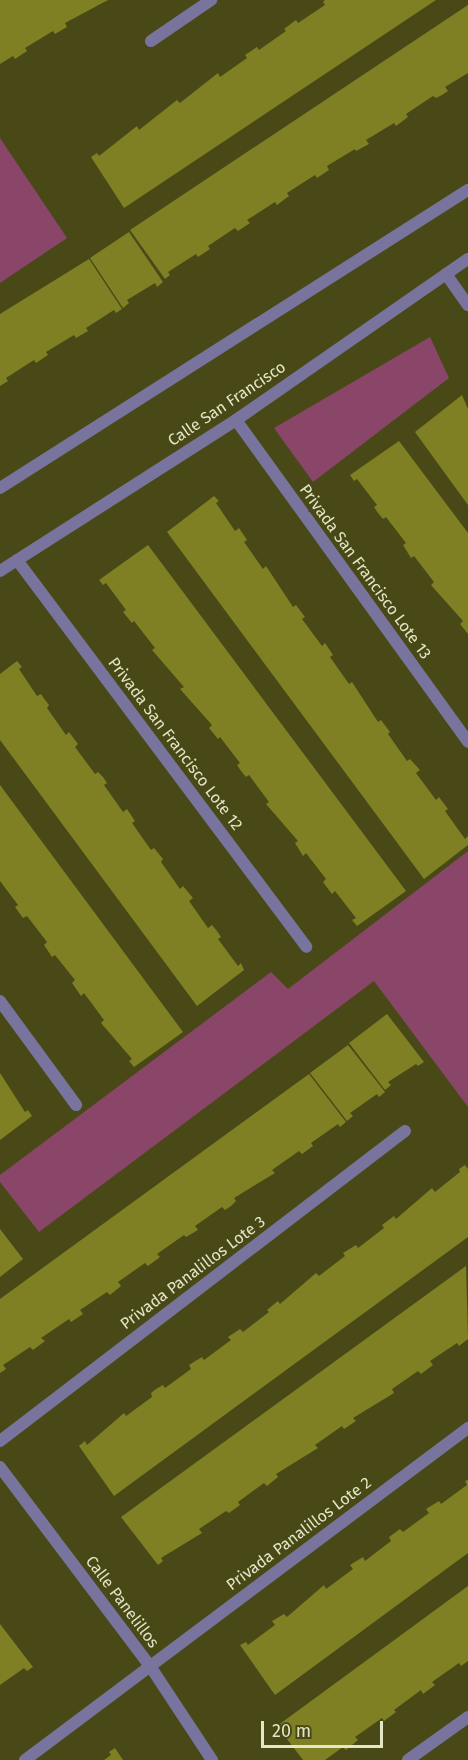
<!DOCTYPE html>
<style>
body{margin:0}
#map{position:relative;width:468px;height:1760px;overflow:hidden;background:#484917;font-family:"Fira Sans",sans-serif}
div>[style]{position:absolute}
.green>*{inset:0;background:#894668}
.building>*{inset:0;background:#7f8023}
.minor>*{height:12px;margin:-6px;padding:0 6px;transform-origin:6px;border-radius:6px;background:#79749d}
.tertiary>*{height:12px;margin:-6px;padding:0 6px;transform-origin:6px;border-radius:6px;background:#79749d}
span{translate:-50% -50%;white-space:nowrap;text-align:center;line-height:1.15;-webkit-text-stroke:4.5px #484917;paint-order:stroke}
.street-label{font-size:16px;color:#e4e6c5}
.scale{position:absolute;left:261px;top:1721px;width:122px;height:27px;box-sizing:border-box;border:3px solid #e4e6c5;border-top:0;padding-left:8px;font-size:18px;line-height:21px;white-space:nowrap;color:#e4e6c5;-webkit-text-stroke:4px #484917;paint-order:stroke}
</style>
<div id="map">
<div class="green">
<div style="clip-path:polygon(0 138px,67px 238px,0 283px)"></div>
<div style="clip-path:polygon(430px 337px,449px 378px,313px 482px,274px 428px)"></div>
<div style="clip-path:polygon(468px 851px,468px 1107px,374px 981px,39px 1232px,0 1182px,0 1175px,271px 972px,288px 989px)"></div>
</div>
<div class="building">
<div style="clip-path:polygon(0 0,108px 0,65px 23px,67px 27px,55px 34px,53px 31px,25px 48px,27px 51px,15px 59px,13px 56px,0 64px)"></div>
<div style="clip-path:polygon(325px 0,436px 0,124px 208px,91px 157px,97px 153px,99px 156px,137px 126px,139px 130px,177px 100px,180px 103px,218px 73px,220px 77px,247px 58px,245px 55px,257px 47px,259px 50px,286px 31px,284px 29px,296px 20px,298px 23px,325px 5px,323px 2px)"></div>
<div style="clip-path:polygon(468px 5px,468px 73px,445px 87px,448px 91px,442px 95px,436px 98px,433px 96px,406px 114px,408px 117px,396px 126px,394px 123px,366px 140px,369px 144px,356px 151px,355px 149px,327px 166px,329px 170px,317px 178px,315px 175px,287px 193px,289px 196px,277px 205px,275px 202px,247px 220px,250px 223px,238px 231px,235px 228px,208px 246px,210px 249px,198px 257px,196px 254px,168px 272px,170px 275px,165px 279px,130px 230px)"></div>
<div style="clip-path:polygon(129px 232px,163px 282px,157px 287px,155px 283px,127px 300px,129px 303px,123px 308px,90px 258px)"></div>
<div style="clip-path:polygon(89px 259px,122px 309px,116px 313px,114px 310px,86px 328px,88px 331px,76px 338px,74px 335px,46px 352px,48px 355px,36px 363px,34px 360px,6px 378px,8px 381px,0 386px,0 314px)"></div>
<div style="clip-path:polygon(462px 395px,468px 409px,468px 505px,415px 432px)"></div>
<div style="clip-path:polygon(399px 441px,468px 533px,468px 634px,460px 624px,463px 621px,431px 585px,434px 582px,414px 556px,411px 558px,403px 545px,406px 543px,386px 517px,383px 519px,378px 513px,374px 507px,377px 505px,357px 479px,354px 481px,350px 475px)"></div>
<div style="clip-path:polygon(214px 496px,219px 501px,216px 503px,235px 531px,239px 528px,247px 540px,244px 542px,263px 569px,266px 566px,293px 607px,296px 605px,305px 617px,302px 619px,322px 646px,325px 643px,333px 655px,330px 657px,349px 684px,352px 682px,378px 722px,381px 720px,390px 732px,388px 734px,407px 761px,410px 759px,420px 770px,416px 773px,436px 800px,439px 797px,448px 809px,445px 811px,465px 839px,468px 836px,468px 845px,424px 879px,167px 532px)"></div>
<div style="clip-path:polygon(148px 545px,406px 891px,357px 926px,352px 920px,356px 918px,335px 891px,332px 894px,323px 882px,326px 879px,306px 853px,303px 856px,295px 843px,298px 841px,266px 804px,269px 802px,249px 775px,246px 777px,241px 771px,237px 765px,240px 763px,220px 737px,218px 739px,209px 728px,212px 725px,180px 689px,184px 687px,152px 650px,155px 648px,134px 621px,132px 623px,123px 612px,126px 610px,106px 583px,103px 585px,99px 580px)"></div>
<div style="clip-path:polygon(17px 661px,22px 667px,19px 669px,37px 696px,41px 694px,45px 700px,49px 705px,47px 708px,66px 735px,69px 732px,78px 744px,75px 747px,95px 774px,98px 772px,103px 777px,107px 783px,104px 785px,123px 812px,127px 809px,135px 821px,132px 823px,151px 850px,154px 848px,159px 854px,163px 859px,161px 862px,180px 889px,183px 886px,193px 898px,189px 901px,208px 928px,212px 925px,217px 931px,221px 937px,218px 939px,238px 966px,241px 963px,244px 970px,197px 1006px,0 740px,0 674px)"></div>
<div style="clip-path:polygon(0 785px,183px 1032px,134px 1067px,129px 1061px,132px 1059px,101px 1023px,104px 1020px,84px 993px,81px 996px,72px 983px,75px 980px,55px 955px,52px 957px,44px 945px,47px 942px,27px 916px,23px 918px,15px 907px,18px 905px,0 881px)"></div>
<div style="clip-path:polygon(387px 1014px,424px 1062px,418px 1066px,416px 1064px,388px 1082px,391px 1085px,385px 1090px,349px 1043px)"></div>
<div style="clip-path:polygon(348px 1045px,385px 1092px,379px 1097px,377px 1094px,350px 1113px,353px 1116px,347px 1121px,310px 1073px)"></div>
<div style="clip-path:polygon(0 1073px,25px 1112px,28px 1110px,32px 1116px,0 1140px)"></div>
<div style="clip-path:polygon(309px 1074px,346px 1122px,340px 1127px,338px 1124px,311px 1143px,313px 1146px,302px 1154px,299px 1151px,272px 1170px,275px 1173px,234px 1198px,236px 1201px,231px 1206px,225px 1210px,222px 1207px,195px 1226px,198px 1230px,186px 1237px,184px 1235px,157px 1254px,160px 1257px,148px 1266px,145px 1263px,118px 1282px,121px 1286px,110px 1295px,107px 1292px,80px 1310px,83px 1314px,71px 1322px,69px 1319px,41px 1338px,45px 1341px,33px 1350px,30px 1347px,3px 1365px,6px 1369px,0 1373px,0 1299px)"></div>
<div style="clip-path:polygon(465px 1165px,468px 1169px,468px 1237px,114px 1496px,79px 1446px,85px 1441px,87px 1445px,124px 1413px,126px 1416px,152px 1397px,151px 1393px,156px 1389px,163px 1385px,165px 1388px,191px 1369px,189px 1365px,202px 1357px,204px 1360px,231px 1340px,228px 1337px,240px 1329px,243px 1332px,269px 1312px,267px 1310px,278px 1301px,280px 1304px,316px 1273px,319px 1276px,345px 1256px,343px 1253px,356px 1245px,358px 1248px,384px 1228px,382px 1225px,394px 1216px,396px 1219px,432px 1188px,435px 1192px,460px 1172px,459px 1169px)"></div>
<div style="clip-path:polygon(0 1229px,23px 1259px,0 1277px)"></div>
<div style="clip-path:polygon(466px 1266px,468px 1339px,459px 1346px,457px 1343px,430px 1361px,433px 1365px,421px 1374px,418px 1371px,392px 1389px,394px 1393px,353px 1418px,356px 1421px,344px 1429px,342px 1426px,315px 1445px,318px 1448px,276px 1474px,278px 1477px,267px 1486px,264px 1483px,238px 1502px,240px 1505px,229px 1513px,226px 1511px,199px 1529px,202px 1533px,161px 1558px,163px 1561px,158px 1565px,121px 1517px)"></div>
<div style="clip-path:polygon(468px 1480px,468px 1553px,275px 1695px,240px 1645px,246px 1642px,248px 1645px,275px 1625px,272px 1621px,284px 1614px,287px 1617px,324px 1585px,326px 1589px,353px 1569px,350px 1565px,363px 1557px,365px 1561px,391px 1541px,389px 1537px,400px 1529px,403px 1532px,429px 1513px,426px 1509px,439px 1501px,441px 1504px,467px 1485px,465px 1481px)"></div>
<div style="clip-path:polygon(468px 1586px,468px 1661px,461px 1666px,459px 1663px,432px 1682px,435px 1685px,423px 1694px,421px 1690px,394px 1710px,396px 1712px,384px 1721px,382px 1718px,355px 1737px,358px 1740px,346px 1750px,343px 1747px,325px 1760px,303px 1760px,277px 1726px)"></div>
<div style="clip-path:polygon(0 1624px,33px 1667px,27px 1671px,24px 1668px,0 1685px)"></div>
<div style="clip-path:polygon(115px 1748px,123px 1760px,104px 1760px,111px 1755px,109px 1752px)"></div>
</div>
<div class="minor">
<div style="left:151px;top:41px;width:73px;rotate:-34.3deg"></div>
<div style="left:446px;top:274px;width:38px;rotate:55deg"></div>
<div style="left:236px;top:420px;width:397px;rotate:54.2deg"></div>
<div style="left:17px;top:560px;width:483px;rotate:53.2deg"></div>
<div style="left:0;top:1001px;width:129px;rotate:53.8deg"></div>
<div style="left:0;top:1441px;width:510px;rotate:-37.43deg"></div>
<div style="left:0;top:1467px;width:249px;rotate:53deg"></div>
<div style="left:150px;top:1666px;width:113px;rotate:56.6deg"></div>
<div style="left:25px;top:1760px;width:554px;rotate:-36.85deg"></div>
<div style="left:408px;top:1760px;width:74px;rotate:-35.6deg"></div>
</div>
<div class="tertiary">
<div style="left:0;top:488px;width:555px;rotate:-32.49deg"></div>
<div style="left:0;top:571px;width:280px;rotate:-32.6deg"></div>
<div style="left:236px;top:420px;width:282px;rotate:-34.8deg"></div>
</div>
<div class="street-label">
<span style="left:227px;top:404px;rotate:-34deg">Calle San Francisco</span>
<span style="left:365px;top:572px;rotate:54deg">Privada San Francisco Lote 13</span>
<span style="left:175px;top:744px;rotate:53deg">Privada San Francisco Lote 12</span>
<span style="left:193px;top:1273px;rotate:-37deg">Privada Panalillos Lote 3</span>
<span style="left:299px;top:1534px;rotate:-37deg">Privada Panalillos Lote 2</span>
<span style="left:122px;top:1602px;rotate:53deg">Calle Panelillos</span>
</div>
<div class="scale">20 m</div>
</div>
